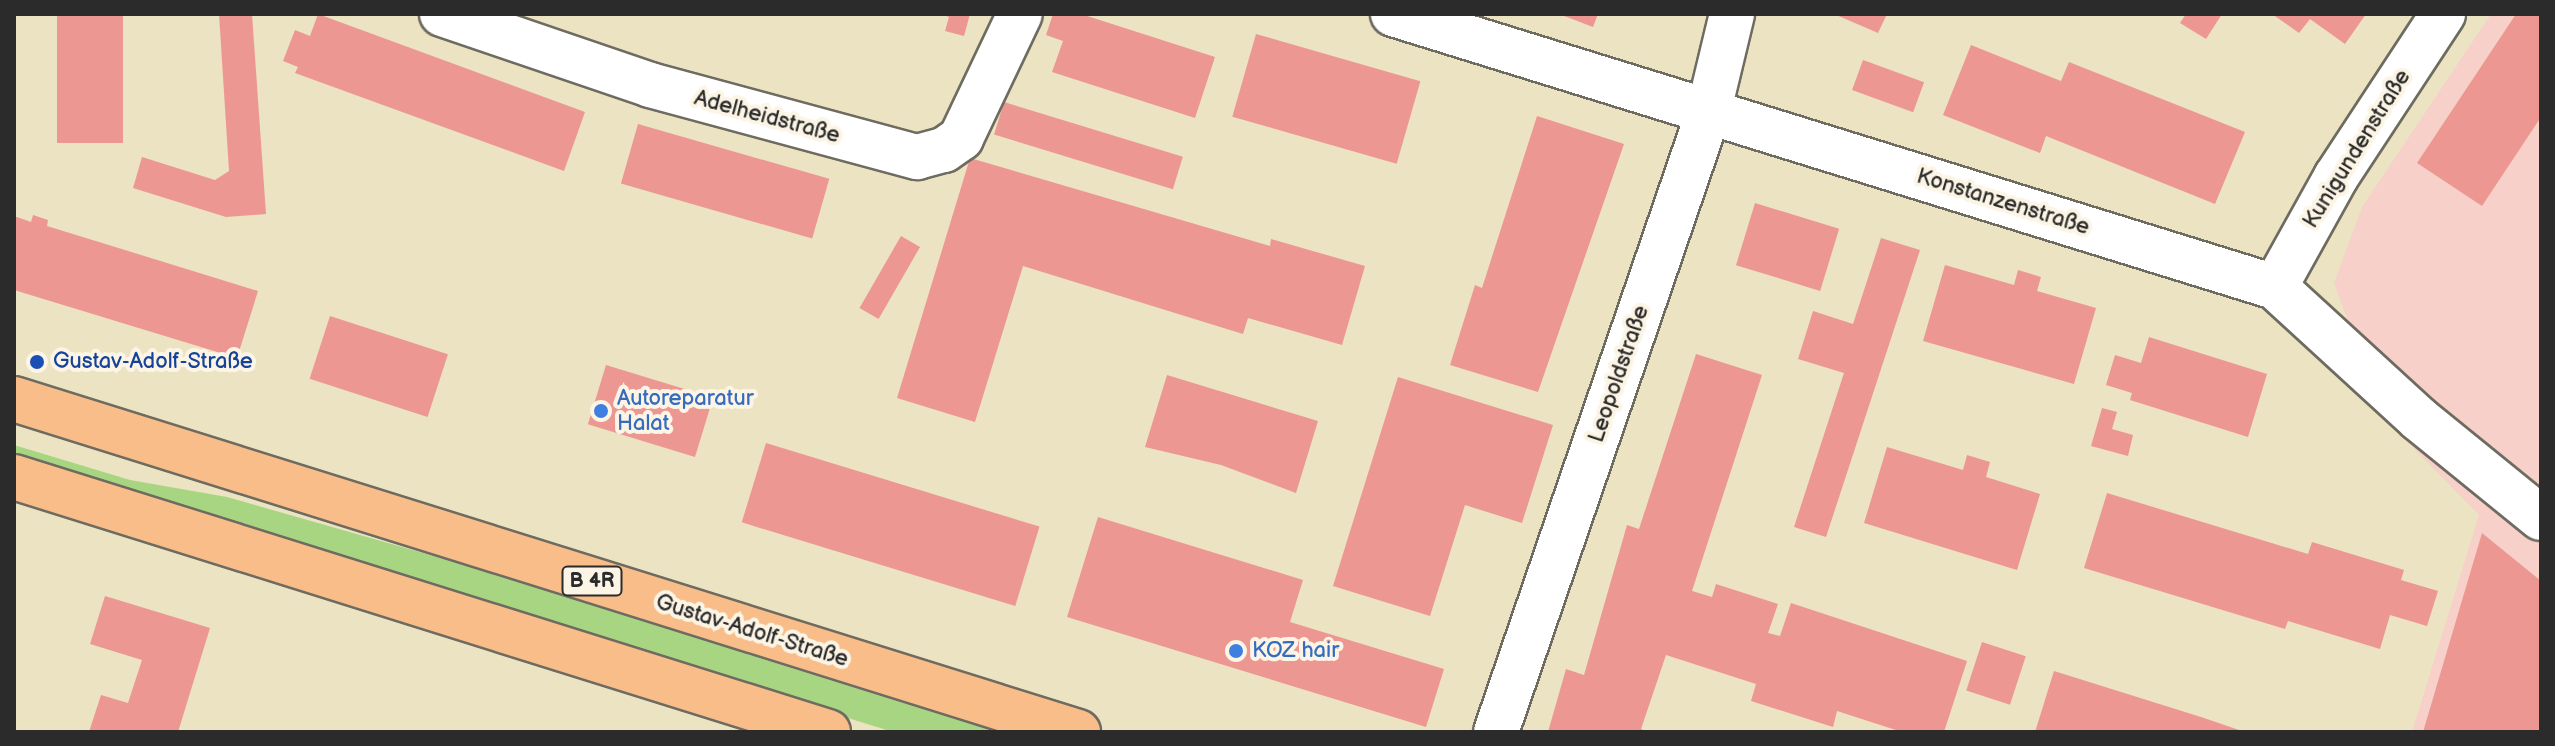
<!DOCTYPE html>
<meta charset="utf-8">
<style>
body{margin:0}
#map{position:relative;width:2555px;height:746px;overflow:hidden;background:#ebe3c1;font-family:"Balsamiq Sans",sans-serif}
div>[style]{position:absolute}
.built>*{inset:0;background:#f7d0ca}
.green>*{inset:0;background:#a8d582}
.building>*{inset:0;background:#ed9792;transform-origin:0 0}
.roads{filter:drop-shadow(2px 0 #6e6b60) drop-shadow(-2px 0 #6e6b60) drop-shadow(0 2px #6e6b60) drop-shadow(0 -2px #6e6b60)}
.minor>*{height:44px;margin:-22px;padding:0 22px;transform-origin:22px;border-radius:22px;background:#fff}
.major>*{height:44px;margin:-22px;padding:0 22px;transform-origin:22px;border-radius:22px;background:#f8bd89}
.dots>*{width:22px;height:22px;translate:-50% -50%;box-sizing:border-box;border:4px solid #fcf5e5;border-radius:50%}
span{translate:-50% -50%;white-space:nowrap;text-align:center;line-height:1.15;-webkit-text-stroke:8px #fcf5e5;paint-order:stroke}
.shield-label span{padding:2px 6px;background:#fcf5e5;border:2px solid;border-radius:6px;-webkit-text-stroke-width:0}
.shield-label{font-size:20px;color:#2b2b2b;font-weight:700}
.street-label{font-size:22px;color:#2b2b2b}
.transit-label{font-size:22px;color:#164399}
.left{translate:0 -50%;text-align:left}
.shop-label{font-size:22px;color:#366cbe}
.frame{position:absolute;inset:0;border:16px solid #2b2b2b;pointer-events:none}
</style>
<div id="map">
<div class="built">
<div style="clip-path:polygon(2491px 14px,2541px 14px,2541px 732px,2412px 732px,2479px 515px,2384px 418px,2334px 283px,2362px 207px)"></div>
</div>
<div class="green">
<div style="clip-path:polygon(14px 445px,130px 480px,227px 497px,444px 559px,996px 732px,893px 732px,14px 459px)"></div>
</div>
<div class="building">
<div style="left:57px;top:14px;width:66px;height:129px"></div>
<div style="clip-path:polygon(219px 14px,252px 14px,266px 214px,226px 217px,133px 188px,142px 157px,215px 180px,229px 171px)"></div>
<div style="clip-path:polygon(318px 14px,585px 112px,564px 171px,295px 73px,298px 67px,283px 61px,295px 30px,310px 36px)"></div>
<div style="clip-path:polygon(941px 14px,970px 14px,964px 36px,945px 31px,949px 17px)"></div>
<div style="clip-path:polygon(1053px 14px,1081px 14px,1215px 57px,1195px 118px,1052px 72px,1063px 41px,1046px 35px)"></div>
<div style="clip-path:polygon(1559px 14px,1598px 14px,1593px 27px)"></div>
<div style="clip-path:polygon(1834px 14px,1887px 14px,1878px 33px)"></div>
<div style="clip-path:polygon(2186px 14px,2222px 14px,2206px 39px,2180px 23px)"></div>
<div style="clip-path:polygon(2272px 14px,2366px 14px,2345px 44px,2310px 19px,2299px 33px)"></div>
<div style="clip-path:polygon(2516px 14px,2541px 14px,2541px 117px,2482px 206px,2417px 163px)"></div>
<div style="left:1256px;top:34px;width:171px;height:86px;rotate:16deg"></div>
<div style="clip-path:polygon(1971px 45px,2061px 81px,2069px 62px,2245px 132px,2215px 204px,2046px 136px,2040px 153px,1943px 115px)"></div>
<div style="left:1863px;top:60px;width:65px;height:32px;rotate:20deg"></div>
<div style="left:1004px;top:102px;width:187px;height:34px;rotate:17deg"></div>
<div style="clip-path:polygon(1537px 116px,1624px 144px,1538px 392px,1450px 365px,1475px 285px,1482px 288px)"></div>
<div style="left:638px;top:124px;width:199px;height:62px;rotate:16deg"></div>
<div style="clip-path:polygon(970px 158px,1270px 246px,1271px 239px,1365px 266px,1342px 345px,1248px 318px,1243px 334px,1023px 266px,975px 422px,897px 398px)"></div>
<div style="left:1755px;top:203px;width:88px;height:65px;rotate:17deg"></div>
<div style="clip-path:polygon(33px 215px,48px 220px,47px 226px,258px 291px,237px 358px,14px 290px,14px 216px,31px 222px)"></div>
<div style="left:901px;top:236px;width:22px;height:83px;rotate:30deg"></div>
<div style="clip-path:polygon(1881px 238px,1920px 250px,1826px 537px,1794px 527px,1844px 373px,1798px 359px,1813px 311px,1853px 324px)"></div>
<div style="clip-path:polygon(1945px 265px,2014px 285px,2018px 270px,2041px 277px,2037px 291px,2096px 308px,2074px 384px,1923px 341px)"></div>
<div style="left:330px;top:316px;width:124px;height:66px;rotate:18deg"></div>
<div style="clip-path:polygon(2149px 337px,2267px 374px,2248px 437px,2130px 400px,2132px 393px,2106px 385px,2115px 355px,2141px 363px)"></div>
<div style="clip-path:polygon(1696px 354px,1762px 375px,1692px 591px,1712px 597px,1716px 584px,1778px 604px,1768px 633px,1780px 636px,1791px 603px,1967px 661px,1944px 732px,1902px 732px,1837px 711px,1833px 727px,1751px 701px,1756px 684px,1666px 655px,1641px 729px,1648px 732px,1548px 732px,1566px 669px,1584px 675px,1627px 525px,1639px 529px)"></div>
<div style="left:606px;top:365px;width:112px;height:62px;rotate:17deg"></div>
<div style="clip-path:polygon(1167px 375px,1318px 421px,1296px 493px,1221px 465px,1145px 447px)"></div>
<div style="clip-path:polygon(1398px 377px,1553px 425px,1522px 523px,1465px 505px,1430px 616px,1333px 586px)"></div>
<div style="clip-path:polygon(2102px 408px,2117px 412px,2112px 429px,2133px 435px,2128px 456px,2091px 446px)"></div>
<div style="left:766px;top:443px;width:286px;height:83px;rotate:17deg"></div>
<div style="clip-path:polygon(1887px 447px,1963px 470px,1967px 455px,1990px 462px,1986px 477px,2040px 494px,2017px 570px,1864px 523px)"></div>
<div style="clip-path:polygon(2107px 493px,2308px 554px,2312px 542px,2404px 570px,2401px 580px,2438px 591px,2427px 626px,2390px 615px,2380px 649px,2288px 621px,2285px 629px,2084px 568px)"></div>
<div style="clip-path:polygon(1098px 517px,1303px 580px,1290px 622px,1444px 669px,1426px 727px,1067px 617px)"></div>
<div style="clip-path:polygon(2482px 533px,2541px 581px,2541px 732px,2423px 732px)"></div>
<div style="clip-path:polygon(105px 596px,210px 628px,178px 732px,89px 732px,101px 695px,128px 703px,142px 660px,90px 644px)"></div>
<div style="left:1982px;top:642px;width:46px;height:51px;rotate:18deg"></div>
<div style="clip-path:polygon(2054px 671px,2201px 717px,2245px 732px,2035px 732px)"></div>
</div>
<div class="roads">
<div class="minor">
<div style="left:442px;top:14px;width:220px;rotate:18.8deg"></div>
<div style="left:650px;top:85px;width:277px;rotate:15.1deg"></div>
<div style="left:917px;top:157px;width:28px;rotate:-15deg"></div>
<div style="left:944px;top:150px;width:21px;rotate:-35deg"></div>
<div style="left:961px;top:138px;width:137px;rotate:-64.6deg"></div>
<div style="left:1393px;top:14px;width:923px;rotate:17.2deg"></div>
<div style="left:2275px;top:287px;width:195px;rotate:42.5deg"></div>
<div style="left:2419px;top:419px;width:157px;rotate:39.1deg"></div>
<div style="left:2275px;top:287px;width:126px;rotate:-61deg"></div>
<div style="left:2336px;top:177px;width:195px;rotate:-56.7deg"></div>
<div style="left:1496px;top:732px;width:653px;rotate:-71.07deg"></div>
<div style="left:1708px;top:114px;width:103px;rotate:-76.5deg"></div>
</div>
<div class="major">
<div style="left:14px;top:399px;width:1115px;rotate:17.38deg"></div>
<div style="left:14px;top:477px;width:853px;rotate:17.39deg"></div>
</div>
</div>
<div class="dots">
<div style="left:37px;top:362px;background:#1a4fb4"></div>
<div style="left:601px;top:411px;background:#3f7fe0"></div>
<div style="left:1236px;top:651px;background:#3f7fe0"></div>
</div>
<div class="shield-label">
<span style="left:592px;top:581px">B 4R</span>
</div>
<div class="street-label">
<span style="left:767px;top:117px;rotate:15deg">Adelheidstraße</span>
<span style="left:2357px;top:149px;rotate:-58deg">Kunigundenstraße</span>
<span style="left:2003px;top:202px;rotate:17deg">Konstanzenstraße</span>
<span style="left:1619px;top:374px;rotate:-71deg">Leopoldstraße</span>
<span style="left:752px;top:631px;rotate:17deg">Gustav-Adolf-Straße</span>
</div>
<div class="transit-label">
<span class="left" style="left:53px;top:362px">Gustav-Adolf-Straße</span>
</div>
<div class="shop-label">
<span class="left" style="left:617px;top:411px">Autoreparatur<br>Halat</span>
<span class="left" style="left:1252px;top:651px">KOZ hair</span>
</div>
<div class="frame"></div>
</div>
